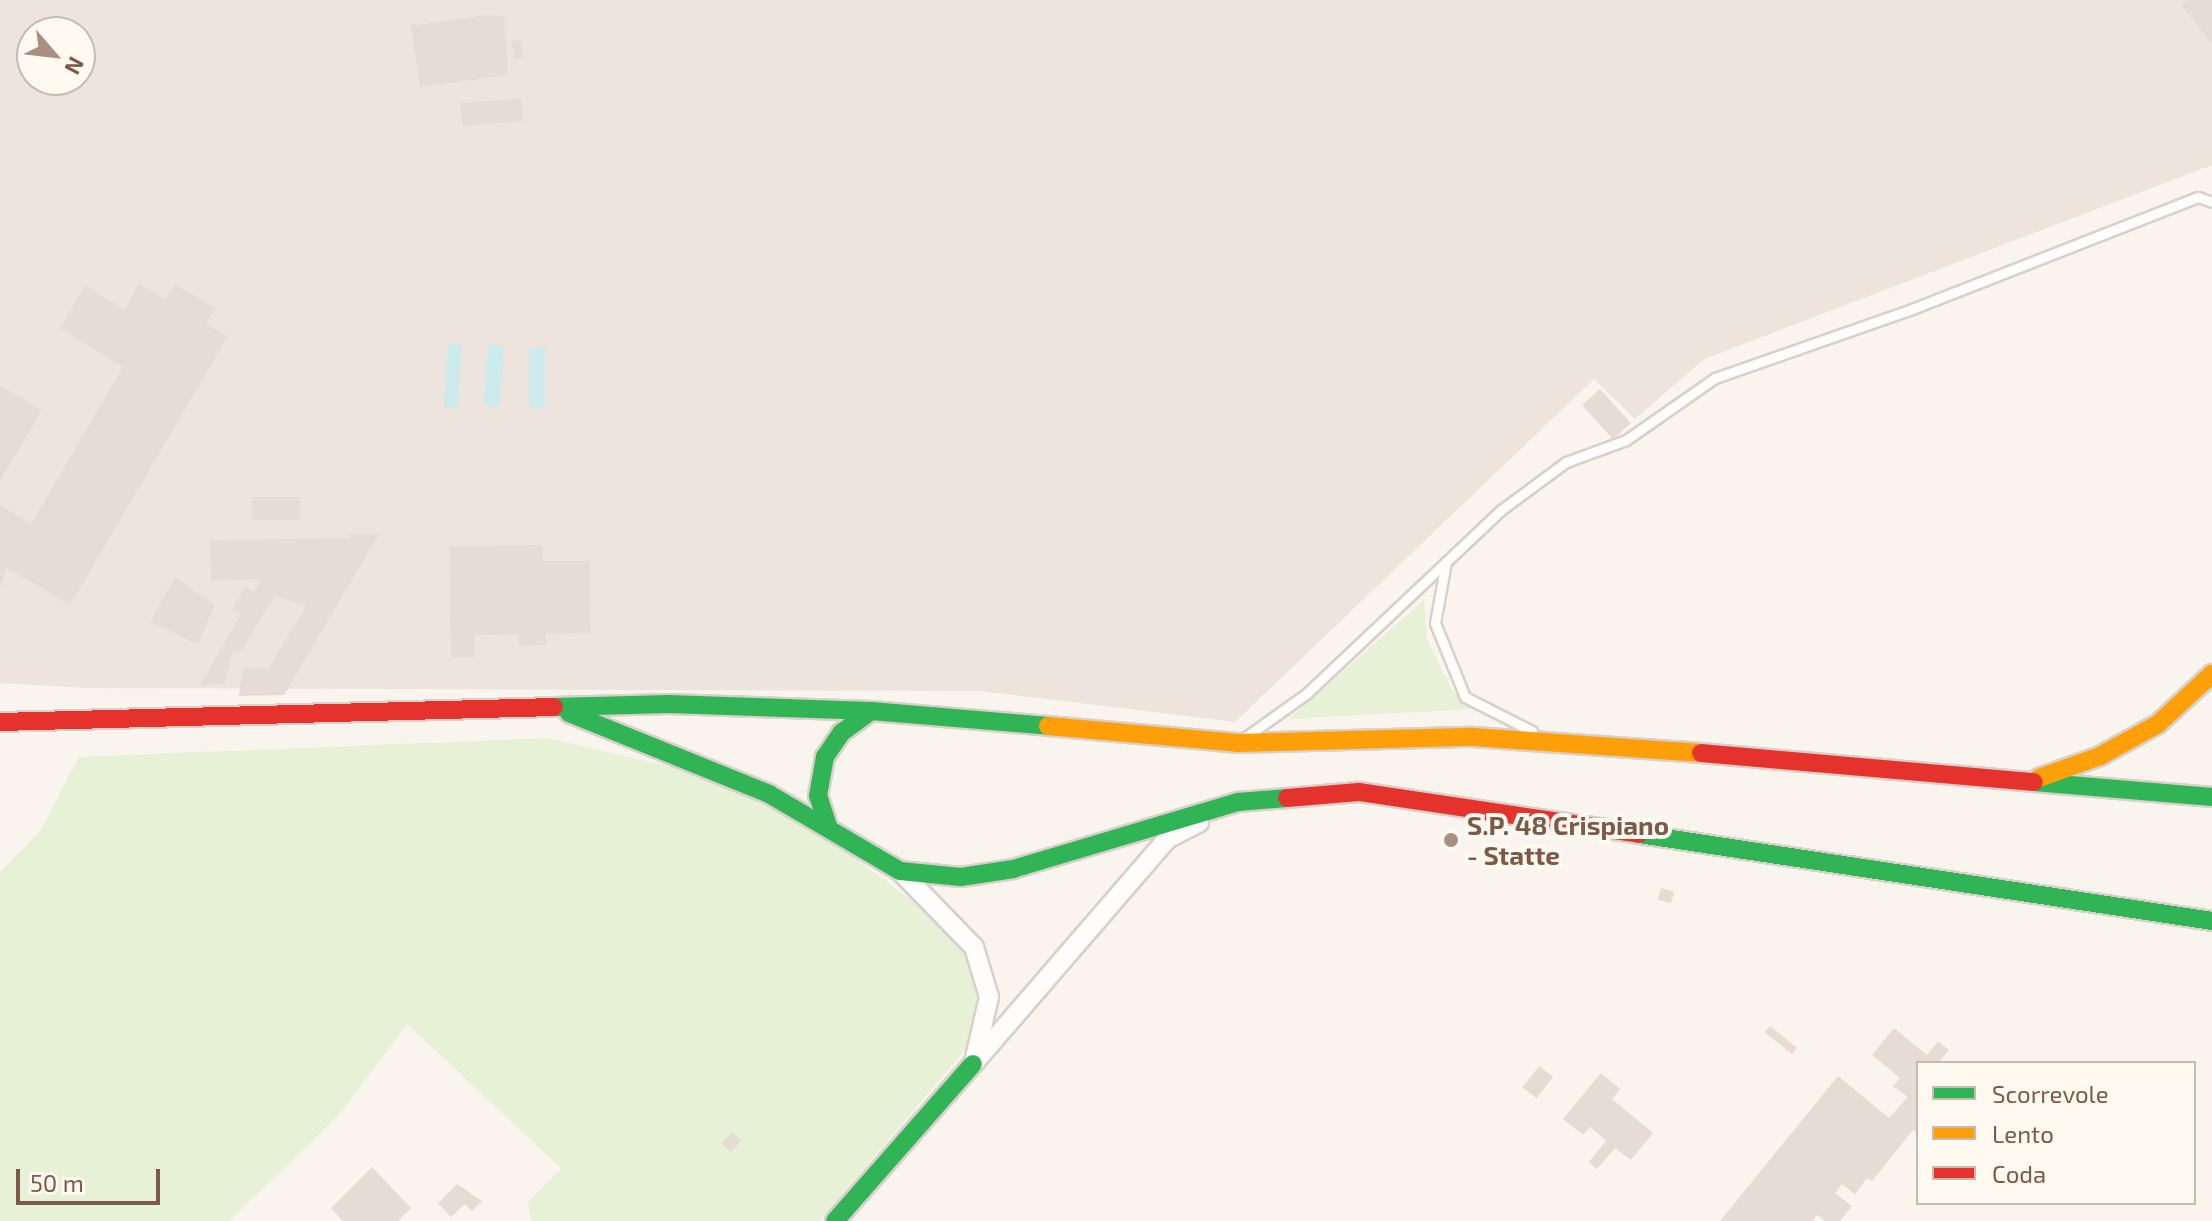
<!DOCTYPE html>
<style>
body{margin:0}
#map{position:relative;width:2212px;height:1221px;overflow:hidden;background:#f9f4ed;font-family:"Exo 2",sans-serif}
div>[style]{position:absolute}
.industrial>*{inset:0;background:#ede4dd}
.green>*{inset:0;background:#e6f1d6}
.water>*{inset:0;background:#cdeaec;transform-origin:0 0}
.building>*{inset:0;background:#e6dcd4;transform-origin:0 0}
.roads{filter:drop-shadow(2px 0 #d9d0ca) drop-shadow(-2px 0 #d9d0ca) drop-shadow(0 2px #d9d0ca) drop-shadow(0 -2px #d9d0ca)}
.lane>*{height:9px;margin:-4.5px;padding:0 4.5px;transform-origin:4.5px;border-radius:4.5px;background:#fefdfc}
.street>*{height:18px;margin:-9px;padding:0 9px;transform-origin:9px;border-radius:9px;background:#fefdfc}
.fast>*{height:18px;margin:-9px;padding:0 9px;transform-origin:9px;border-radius:9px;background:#30b455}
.slow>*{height:18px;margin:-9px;padding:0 9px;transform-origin:9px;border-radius:9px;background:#ff9f0a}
.jam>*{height:18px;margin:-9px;padding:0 9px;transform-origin:9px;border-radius:9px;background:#e5322d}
.dots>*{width:22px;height:22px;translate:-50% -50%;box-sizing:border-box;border:4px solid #fff9f0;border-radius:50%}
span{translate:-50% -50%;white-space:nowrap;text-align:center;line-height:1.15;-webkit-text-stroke:8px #fff9f0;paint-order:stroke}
.poi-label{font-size:26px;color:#7c5948;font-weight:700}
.left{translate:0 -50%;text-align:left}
.legend{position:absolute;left:1916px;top:1061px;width:280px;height:144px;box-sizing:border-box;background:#fff9f0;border:2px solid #cbb9ad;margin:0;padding:10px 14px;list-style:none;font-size:24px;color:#7c5948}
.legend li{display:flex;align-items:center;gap:16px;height:40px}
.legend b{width:40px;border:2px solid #cbb9ad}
.north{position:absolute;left:16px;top:16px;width:80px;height:80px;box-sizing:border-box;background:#fff9f0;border:2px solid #cbb9ad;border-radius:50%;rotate:118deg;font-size:22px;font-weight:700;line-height:32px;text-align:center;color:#7c5948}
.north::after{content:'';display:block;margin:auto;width:28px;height:36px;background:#a88f82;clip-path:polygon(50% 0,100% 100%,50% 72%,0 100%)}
.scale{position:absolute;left:16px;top:1169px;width:144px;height:36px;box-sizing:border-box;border:4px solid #7c5948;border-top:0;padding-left:10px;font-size:24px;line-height:28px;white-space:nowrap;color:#7c5948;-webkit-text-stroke:6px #fff9f0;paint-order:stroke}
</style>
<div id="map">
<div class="industrial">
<div style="clip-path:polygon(evenodd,0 0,2212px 0,2212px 165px,1704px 359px,1635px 419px,1594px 379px,1235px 722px,981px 691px,85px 688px,0 683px,0 0,32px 32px,80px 32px,80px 80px,32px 80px,32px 32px)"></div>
</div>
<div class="green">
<div style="clip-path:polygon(1424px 600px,1427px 640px,1452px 690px,1471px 709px,1289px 719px)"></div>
<div style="clip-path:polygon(547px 738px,715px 777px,844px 850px,956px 933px,980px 978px,977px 1036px,819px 1221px,531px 1221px,528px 1202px,561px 1168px,407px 1024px,338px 1116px,229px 1221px,0 1221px,0 872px,41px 830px,79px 757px)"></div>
</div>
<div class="water">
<div style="left:448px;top:344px;width:14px;height:63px;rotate:4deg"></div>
<div style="left:488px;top:345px;width:16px;height:61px;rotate:4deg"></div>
<div style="left:529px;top:348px;width:16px;height:59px"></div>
</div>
<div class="building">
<div style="clip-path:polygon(2187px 0,2212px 0,2212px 45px,2181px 4px)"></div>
<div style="clip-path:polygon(485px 15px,504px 16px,508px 75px,420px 87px,411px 26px)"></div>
<div style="left:521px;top:40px;width:18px;height:9px;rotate:84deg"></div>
<div style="left:521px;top:98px;width:23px;height:61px;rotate:85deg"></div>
<div style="clip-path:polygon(139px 284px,166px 300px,175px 284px,215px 308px,206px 324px,228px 336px,70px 605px,6px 567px,0 590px,0 505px,31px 524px,123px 367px,60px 328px,85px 285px,124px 310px)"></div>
<div style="clip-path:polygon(0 386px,42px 410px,0 481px)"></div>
<div style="left:1600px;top:389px;width:46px;height:24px;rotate:48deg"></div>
<div style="left:300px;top:497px;width:23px;height:48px;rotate:90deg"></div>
<div style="clip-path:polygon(350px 534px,379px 534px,284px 695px,239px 696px,243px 668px,269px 667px,306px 607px,275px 595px,241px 651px,233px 652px,224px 684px,200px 685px,241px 614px,232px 609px,245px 587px,254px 592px,262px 579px,211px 581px,210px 540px,350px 538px)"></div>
<div style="clip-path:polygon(543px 545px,543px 561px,590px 561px,591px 633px,546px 634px,546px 645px,519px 646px,519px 634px,475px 635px,474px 657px,451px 657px,449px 546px)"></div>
<div style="clip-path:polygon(175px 577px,215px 605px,198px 644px,150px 622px)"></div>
<div style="left:1661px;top:888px;width:14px;height:12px;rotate:17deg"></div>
<div style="left:1770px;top:1026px;width:35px;height:8px;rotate:39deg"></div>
<div style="clip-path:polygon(1894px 1028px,1927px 1055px,1938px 1041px,1949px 1050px,1938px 1063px,1918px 1063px,1918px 1134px,1913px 1130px,1872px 1181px,1867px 1178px,1855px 1194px,1842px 1184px,1835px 1193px,1852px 1206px,1840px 1221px,1825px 1221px,1817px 1215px,1812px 1221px,1720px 1221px,1838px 1076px,1889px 1118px,1908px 1097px,1893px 1086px,1900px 1078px,1872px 1055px)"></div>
<div style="left:1539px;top:1066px;width:18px;height:27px;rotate:38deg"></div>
<div style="clip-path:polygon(1601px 1073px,1620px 1089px,1612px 1099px,1653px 1133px,1631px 1160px,1615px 1148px,1597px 1169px,1589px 1162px,1606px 1141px,1590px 1127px,1583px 1135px,1563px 1119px)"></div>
<div style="left:732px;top:1132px;width:13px;height:16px;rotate:42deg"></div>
<div style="clip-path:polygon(372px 1167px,411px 1208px,398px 1221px,343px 1221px,331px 1208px)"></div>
<div style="clip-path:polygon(457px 1184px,482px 1201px,472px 1211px,465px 1204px,451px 1217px,438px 1203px)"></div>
</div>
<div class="roads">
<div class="lane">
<div style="left:1446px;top:562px;width:76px;rotate:-43.4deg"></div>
<div style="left:1501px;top:510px;width:81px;rotate:-36.4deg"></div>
<div style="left:1566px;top:462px;width:64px;rotate:-20.1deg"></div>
<div style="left:1626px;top:440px;width:108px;rotate:-34.9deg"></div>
<div style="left:1715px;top:378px;width:209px;rotate:-19.3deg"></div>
<div style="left:1912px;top:309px;width:307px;rotate:-21.4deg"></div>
<div style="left:2198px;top:197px;width:15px;rotate:20deg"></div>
<div style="left:1247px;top:736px;width:72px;rotate:-35.4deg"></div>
<div style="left:1306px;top:694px;width:192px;rotate:-43.3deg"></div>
<div style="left:1446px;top:562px;width:62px;rotate:100.2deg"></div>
<div style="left:1435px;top:623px;width:80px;rotate:67.9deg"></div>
<div style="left:1465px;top:697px;width:75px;rotate:26.9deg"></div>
</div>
<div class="street">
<div style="left:900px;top:871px;width:106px;rotate:45.8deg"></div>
<div style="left:974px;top:947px;width:52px;rotate:73.3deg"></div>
<div style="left:989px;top:997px;width:67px;rotate:103deg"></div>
<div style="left:973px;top:1064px;width:297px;rotate:-49.2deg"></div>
<div style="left:1167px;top:839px;width:36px;rotate:-27deg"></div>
</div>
<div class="fast">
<div style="left:554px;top:707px;width:115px;rotate:-1.5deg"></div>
<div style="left:669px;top:704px;width:202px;rotate:2deg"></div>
<div style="left:871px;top:711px;width:178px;rotate:4.8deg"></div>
<div style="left:569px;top:713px;width:216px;rotate:22deg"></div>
<div style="left:769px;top:794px;width:152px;rotate:30.4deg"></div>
<div style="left:900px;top:871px;width:61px;rotate:5.6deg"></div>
<div style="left:961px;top:877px;width:53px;rotate:-8.7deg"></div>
<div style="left:1013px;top:869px;width:235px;rotate:-16.6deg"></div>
<div style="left:1238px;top:802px;width:49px;rotate:-4.7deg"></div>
<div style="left:2034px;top:782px;width:179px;rotate:4.8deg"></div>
<div style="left:829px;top:829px;width:35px;rotate:-108deg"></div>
<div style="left:818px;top:796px;width:40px;rotate:-80deg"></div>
<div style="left:825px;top:757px;width:29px;rotate:-56deg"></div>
<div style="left:841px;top:733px;width:37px;rotate:-36deg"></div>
<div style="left:1639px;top:834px;width:580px;rotate:8.63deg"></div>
<div style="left:835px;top:1221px;width:209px;rotate:-48.7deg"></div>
</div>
<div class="slow">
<div style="left:1048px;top:726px;width:190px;rotate:5.1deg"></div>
<div style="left:1237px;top:743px;width:236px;rotate:-1.5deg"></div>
<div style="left:1473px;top:737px;width:229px;rotate:4deg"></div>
<div style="left:2039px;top:778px;width:65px;rotate:-19.8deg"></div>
<div style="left:2100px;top:756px;width:66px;rotate:-28.9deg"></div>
<div style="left:2158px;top:724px;width:74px;rotate:-42.8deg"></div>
</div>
<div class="jam">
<div style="left:0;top:722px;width:554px;rotate:-1.55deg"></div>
<div style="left:1701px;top:753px;width:334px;rotate:5deg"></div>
<div style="left:1287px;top:798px;width:72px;rotate:-4.8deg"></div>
<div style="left:1359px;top:792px;width:283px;rotate:8.5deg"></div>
</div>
</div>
<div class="dots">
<div style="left:1451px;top:840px;background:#a88f82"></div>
</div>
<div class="poi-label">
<span class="left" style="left:1467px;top:840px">S.P. 48 Crispiano<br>- Statte</span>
</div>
<ul class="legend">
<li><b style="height:10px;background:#30b455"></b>Scorrevole</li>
<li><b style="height:10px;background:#ff9f0a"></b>Lento</li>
<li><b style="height:10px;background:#e5322d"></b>Coda</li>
</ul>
<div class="north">N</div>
<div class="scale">50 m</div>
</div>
